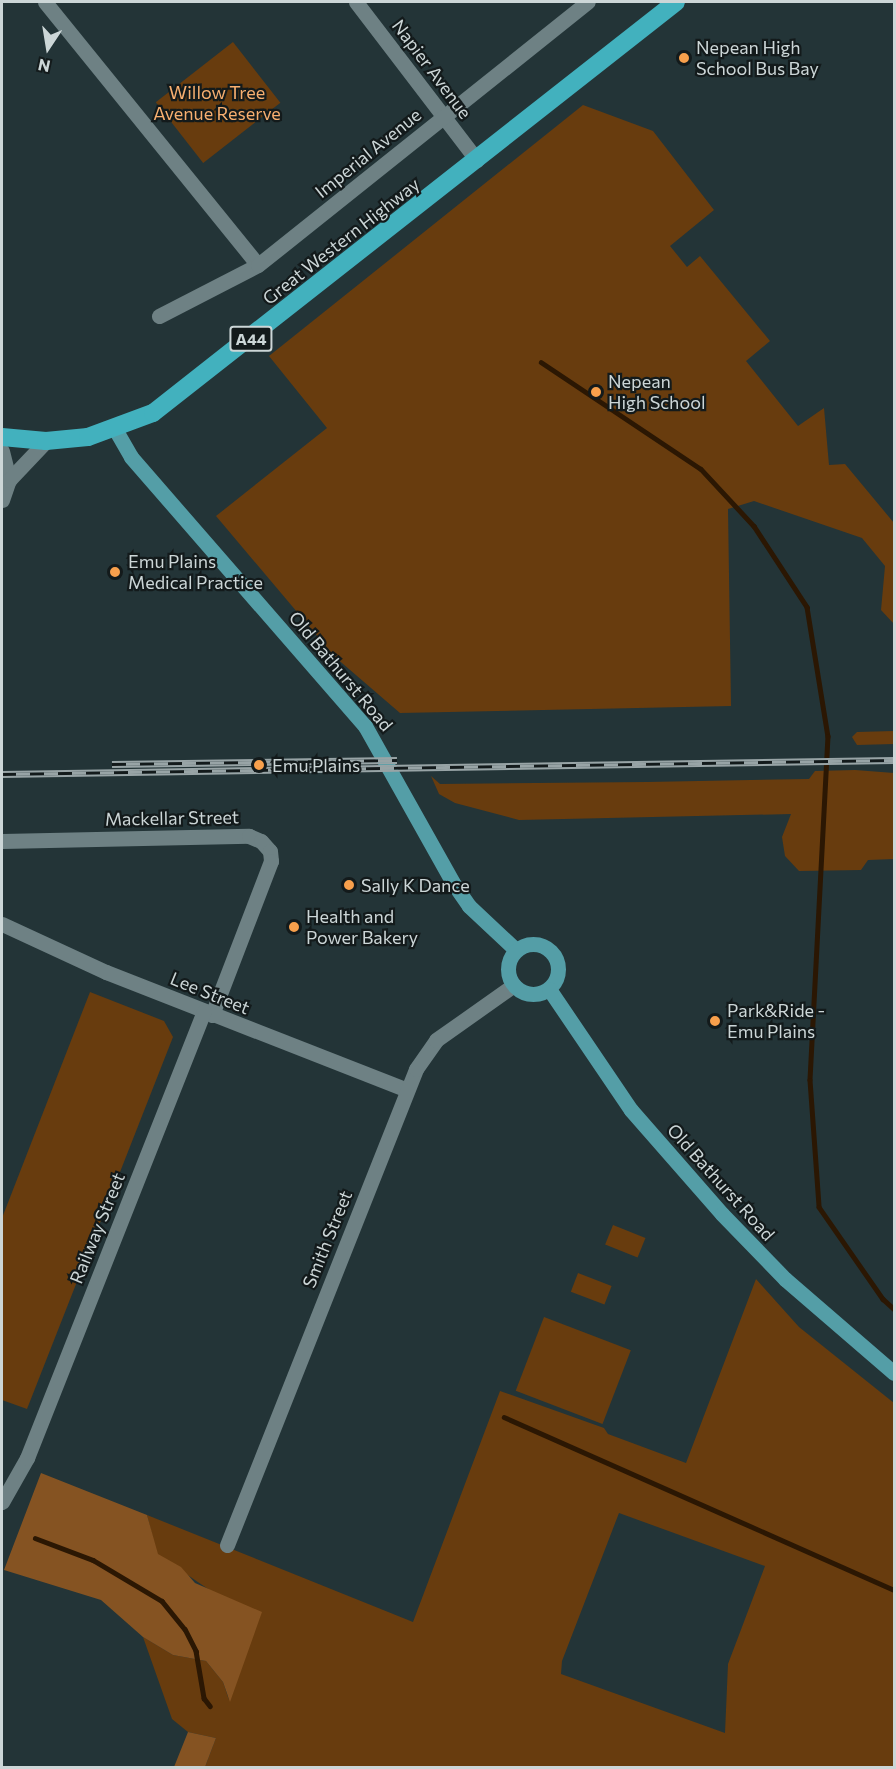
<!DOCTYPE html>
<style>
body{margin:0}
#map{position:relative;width:896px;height:1769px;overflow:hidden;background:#233437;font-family:Commissioner,sans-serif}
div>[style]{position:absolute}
.green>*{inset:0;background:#683c0e;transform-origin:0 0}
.forest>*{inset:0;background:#855322}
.stream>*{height:4.5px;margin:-2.25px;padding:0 2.25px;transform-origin:2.25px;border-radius:2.25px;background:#2b1703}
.minor>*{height:15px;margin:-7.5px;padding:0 7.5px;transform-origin:7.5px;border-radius:7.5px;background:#6e8184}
.major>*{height:15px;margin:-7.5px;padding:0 7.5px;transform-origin:7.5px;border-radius:7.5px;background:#549ea7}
.major>.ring{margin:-7.5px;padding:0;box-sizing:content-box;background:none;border:15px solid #549ea7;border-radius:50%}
.highway>*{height:18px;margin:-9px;padding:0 9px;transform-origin:9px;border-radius:9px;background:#42b1be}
.rail>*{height:7px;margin-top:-3.5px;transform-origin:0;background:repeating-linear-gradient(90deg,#131a1b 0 14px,#98a4a6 0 28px);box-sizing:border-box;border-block:2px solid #98a4a6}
.dots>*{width:16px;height:16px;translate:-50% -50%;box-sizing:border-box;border:3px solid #131a1b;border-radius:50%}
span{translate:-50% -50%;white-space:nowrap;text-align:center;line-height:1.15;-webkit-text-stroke:4.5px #131a1b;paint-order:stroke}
.shield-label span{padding:2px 4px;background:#131a1b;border:2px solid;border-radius:4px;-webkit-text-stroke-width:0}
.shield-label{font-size:16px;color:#ccd6d7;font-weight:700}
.poi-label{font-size:18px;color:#ccd6d7}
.left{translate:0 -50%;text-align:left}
.street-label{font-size:18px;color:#ccd6d7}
.park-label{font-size:18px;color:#f7af70}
.frame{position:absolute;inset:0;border:3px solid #ccd6d7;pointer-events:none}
.north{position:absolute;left:18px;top:18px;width:60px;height:60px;-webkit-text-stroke:4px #131a1b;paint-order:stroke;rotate:192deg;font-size:16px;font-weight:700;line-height:24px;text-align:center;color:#ccd6d7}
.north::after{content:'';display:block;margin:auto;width:21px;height:27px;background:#ccd6d7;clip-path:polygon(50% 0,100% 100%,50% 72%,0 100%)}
</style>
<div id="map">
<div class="green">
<div style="left:233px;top:42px;width:77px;height:98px;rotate:52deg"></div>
<div style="clip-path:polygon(583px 105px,653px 131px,714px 210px,670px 246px,687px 267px,700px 256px,770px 341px,746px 361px,798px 426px,824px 408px,829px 465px,845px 464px,894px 523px,894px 624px,881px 610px,885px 566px,862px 538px,754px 501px,728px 509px,731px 706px,400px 713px,335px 657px,216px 516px,327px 428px,269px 356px)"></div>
<div style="clip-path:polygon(894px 731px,894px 744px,857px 745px,852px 737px,857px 732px)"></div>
<div style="clip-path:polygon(855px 770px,894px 773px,894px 859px,868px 860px,861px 870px,799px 871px,785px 856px,782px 837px,791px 814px,519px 820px,455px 803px,439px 794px,431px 776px,440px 784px,647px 782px,809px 779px,815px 771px)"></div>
<div style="clip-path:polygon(90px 992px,164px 1021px,173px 1037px,27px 1409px,2px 1400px,2px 1218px)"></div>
<div style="left:613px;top:1225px;width:35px;height:21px;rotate:22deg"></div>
<div style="left:578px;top:1273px;width:36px;height:20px;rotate:21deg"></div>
<div style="clip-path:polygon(evenodd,756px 1279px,799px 1327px,894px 1403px,894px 1767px,205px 1767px,216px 1738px,188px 1732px,172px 1719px,143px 1637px,173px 1655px,206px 1661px,223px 1682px,229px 1700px,211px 1591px,157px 1554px,147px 1515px,413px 1622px,500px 1391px,604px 1428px,608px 1434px,686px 1463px,756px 1279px,619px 1513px,765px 1566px,728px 1664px,725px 1733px,561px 1674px,562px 1661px,619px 1513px)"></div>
<div style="left:544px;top:1317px;width:93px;height:79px;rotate:21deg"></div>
</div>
<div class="forest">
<div style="clip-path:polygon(41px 1473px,147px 1515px,158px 1554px,181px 1567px,195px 1583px,262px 1612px,230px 1702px,223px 1682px,206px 1661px,173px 1655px,143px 1637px,101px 1600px,4px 1570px)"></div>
<div style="clip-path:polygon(188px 1732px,216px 1738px,205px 1767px,174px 1767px)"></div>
</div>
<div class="stream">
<div style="left:541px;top:362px;width:192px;rotate:33.8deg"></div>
<div style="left:701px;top:469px;width:78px;rotate:47.1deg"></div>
<div style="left:754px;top:526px;width:97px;rotate:56.8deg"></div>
<div style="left:807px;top:607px;width:131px;rotate:80.8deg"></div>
<div style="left:828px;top:736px;width:344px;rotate:93deg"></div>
<div style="left:810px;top:1080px;width:127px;rotate:85.9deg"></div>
<div style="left:819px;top:1207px;width:112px;rotate:55.2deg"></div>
<div style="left:883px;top:1299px;width:15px;rotate:42deg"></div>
<div style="left:504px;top:1417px;width:427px;rotate:23.9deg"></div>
<div style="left:35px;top:1538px;width:62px;rotate:20.8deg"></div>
<div style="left:93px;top:1560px;width:80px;rotate:30.7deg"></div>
<div style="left:162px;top:1601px;width:36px;rotate:51deg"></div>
<div style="left:185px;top:1629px;width:25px;rotate:63deg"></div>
<div style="left:196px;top:1651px;width:48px;rotate:80.3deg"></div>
<div style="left:204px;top:1698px;width:10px;rotate:53deg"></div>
</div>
<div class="minor">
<div style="left:45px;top:2px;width:338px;rotate:51deg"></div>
<div style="left:356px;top:2px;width:199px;rotate:52.6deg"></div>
<div style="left:159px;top:316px;width:111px;rotate:-27.3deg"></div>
<div style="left:258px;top:265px;width:422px;rotate:-38.6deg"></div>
<div style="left:2px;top:451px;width:30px;rotate:76deg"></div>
<div style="left:2px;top:500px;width:21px;rotate:-71deg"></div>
<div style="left:9px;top:480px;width:54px;rotate:-46.5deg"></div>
<div style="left:2px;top:841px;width:247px;rotate:-1.2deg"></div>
<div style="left:249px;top:836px;width:13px;rotate:23deg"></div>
<div style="left:261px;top:841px;width:13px;rotate:48deg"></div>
<div style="left:270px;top:851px;width:10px;rotate:84deg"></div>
<div style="left:271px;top:861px;width:165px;rotate:111deg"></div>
<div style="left:2px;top:924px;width:115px;rotate:24.8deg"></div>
<div style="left:106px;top:972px;width:323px;rotate:21.4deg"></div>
<div style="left:2px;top:1502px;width:51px;rotate:-60.4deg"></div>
<div style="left:27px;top:1458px;width:480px;rotate:-68.4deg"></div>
<div style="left:227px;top:1545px;width:512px;rotate:-68.34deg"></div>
<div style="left:416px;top:1069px;width:35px;rotate:-55deg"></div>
<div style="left:436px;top:1040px;width:95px;rotate:-35.2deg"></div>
</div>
<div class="major">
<div style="left:115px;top:429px;width:32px;rotate:60deg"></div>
<div style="left:131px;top:457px;width:357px;rotate:49deg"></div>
<div style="left:365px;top:726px;width:180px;rotate:60.7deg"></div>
<div style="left:453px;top:883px;width:28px;rotate:55deg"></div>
<div style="left:469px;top:906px;width:64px;rotate:43.1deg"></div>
<div class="ring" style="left:508px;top:944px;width:35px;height:35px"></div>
<div style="left:549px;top:989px;width:146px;rotate:55.9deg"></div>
<div style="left:631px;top:1110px;width:138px;rotate:48.8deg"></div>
<div style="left:722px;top:1214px;width:91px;rotate:45.9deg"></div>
<div style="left:785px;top:1279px;width:144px;rotate:40.8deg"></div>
</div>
<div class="highway">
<div style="left:2px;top:437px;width:44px;rotate:5.2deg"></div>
<div style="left:46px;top:441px;width:42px;rotate:-5.4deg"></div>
<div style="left:88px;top:437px;width:69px;rotate:-20.3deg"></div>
<div style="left:153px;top:413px;width:665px;rotate:-38.16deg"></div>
</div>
<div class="rail">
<div style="left:112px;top:764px;width:285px;rotate:-0.8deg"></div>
<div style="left:2px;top:774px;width:892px;rotate:-0.9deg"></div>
</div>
<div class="dots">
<div style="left:684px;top:58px;background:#f8a04c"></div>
<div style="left:596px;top:392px;background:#f8a04c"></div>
<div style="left:115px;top:572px;background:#f8a04c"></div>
<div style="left:259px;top:765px;background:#f8a04c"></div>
<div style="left:349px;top:885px;background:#f8a04c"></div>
<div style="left:294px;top:927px;background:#f8a04c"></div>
<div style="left:715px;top:1021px;background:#f8a04c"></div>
</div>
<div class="shield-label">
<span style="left:251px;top:339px">A44</span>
</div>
<div class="poi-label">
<span class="left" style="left:696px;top:58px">Nepean High<br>School Bus Bay</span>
<span class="left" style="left:608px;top:392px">Nepean<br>High School</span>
<span class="left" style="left:128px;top:572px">Emu Plains<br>Medical Practice</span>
<span class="left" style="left:272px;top:765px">Emu Plains</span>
<span class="left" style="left:361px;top:885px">Sally K Dance</span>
<span class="left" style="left:306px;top:927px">Health and<br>Power Bakery</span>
<span class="left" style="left:727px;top:1021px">Park&amp;Ride -<br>Emu Plains</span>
</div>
<div class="street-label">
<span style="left:432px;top:69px;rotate:53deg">Napier Avenue</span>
<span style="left:368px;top:153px;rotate:-39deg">Imperial Avenue</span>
<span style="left:341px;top:241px;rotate:-38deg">Great Western Highway</span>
<span style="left:341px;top:671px;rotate:50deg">Old Bathurst Road</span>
<span style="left:172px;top:818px;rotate:-1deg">Mackellar Street</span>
<span style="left:210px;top:993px;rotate:22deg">Lee Street</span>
<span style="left:721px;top:1182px;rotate:48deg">Old Bathurst Road</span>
<span style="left:97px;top:1228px;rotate:-68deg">Railway Street</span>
<span style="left:327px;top:1239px;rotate:-68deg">Smith Street</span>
</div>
<div class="park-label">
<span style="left:217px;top:103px">Willow Tree<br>Avenue Reserve</span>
</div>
<div class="frame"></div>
<div class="north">N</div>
</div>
